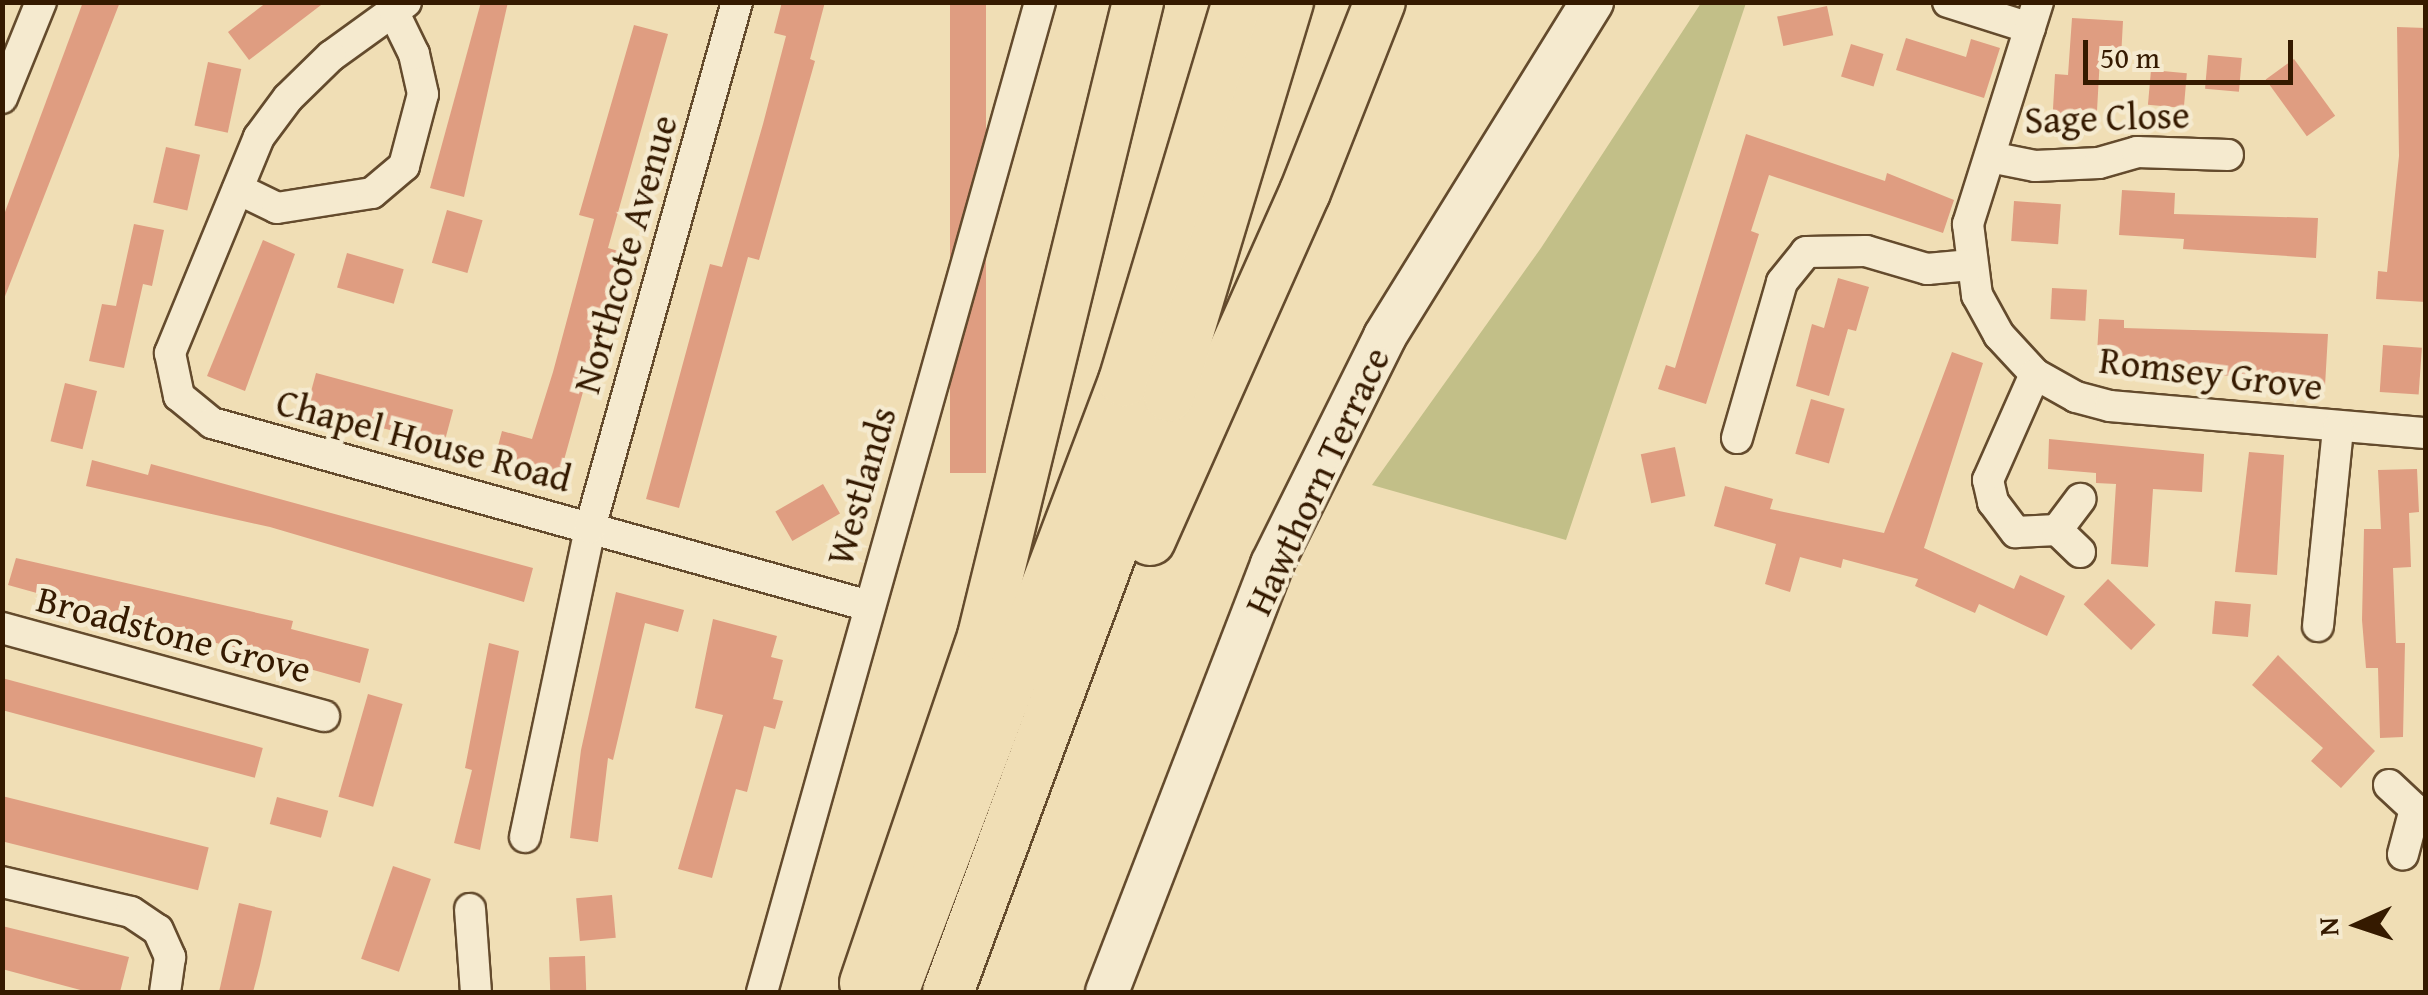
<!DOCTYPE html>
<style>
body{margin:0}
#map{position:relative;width:2428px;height:995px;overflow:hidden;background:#f0deb5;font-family:"Gentium Book Plus",serif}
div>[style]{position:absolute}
.green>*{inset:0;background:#c2bf88}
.building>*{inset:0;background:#df9d81;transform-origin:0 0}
.roads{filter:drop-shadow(2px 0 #644b2d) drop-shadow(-2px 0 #644b2d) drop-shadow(0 2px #644b2d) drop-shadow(0 -2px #644b2d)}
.minor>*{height:30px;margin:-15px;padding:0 15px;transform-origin:15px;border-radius:15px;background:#f5eacf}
.secondary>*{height:42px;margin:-21px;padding:0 21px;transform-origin:21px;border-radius:21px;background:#f5eacf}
.trunk>*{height:50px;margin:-25px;padding:0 25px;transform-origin:25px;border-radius:25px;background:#f0deb5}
span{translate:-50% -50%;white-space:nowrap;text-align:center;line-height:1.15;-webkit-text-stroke:9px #f5eacf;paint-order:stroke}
.street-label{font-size:38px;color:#351a00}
.frame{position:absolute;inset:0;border:5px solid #351a00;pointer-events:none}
.north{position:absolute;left:2308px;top:875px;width:100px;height:100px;-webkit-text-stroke:8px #f5eacf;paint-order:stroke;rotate:267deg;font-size:28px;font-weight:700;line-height:40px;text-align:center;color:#351a00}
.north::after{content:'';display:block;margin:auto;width:35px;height:45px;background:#351a00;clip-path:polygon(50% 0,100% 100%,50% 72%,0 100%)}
.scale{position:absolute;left:2083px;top:40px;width:210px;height:45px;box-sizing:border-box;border:5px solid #351a00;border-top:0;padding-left:12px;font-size:30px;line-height:35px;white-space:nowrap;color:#351a00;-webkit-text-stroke:8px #f5eacf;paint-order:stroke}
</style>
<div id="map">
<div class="green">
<div style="clip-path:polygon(1701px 3px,1746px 3px,1566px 540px,1372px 485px,1541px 248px)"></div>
</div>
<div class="building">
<div style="clip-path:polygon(83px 2px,120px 2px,2px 304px,2px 220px)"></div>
<div style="clip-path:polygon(267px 2px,325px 2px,249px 60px,228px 32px)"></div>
<div style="clip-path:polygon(481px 2px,508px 2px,464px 197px,430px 188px)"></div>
<div style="clip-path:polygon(782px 2px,825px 2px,810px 59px,815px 61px,759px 260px,748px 257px,679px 508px,646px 499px,710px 264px,722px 267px,763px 124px,786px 36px,774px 33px)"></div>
<div style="left:950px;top:2px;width:36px;height:471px"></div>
<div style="left:1827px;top:6px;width:30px;height:51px;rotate:78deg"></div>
<div style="clip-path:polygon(2072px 18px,2123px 21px,2121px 58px,2100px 57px,2096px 129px,2052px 126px,2055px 74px,2068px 75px)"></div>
<div style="clip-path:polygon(634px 25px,668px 34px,608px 248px,622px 252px,559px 478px,494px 461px,502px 431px,532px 439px,553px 372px,594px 219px,579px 215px)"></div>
<div style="clip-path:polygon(2397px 27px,2426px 28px,2426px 302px,2376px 299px,2378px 271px,2387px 272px,2399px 156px)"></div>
<div style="clip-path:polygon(1906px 38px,1966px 57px,1971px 39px,2000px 48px,1984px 98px,1896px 70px)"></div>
<div style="left:1851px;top:44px;width:34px;height:34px;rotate:17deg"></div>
<div style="left:2208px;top:55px;width:34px;height:34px;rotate:5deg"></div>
<div style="left:2294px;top:59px;width:70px;height:35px;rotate:54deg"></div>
<div style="left:208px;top:62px;width:34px;height:65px;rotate:12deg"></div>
<div style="left:2151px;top:70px;width:36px;height:35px;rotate:5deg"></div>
<div style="clip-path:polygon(1746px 134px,1885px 181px,1887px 173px,1954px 200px,1943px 233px,1769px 175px,1751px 231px,1759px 234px,1706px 404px,1658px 389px,1666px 365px,1675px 368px)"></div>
<div style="left:166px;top:147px;width:35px;height:57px;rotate:13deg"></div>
<div style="clip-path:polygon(2122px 190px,2175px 193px,2174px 214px,2318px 218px,2316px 258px,2183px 249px,2184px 239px,2119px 235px)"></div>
<div style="left:2014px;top:201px;width:47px;height:40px;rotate:4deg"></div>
<div style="left:447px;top:210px;width:37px;height:55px;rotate:16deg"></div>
<div style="clip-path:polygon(134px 224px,164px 230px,152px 286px,143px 284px,124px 368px,89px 361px,102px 304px,116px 306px)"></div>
<div style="clip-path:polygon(263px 240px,295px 254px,245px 391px,207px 376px)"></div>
<div style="left:347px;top:253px;width:59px;height:36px;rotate:16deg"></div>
<div style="clip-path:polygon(1838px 278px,1869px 287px,1856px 331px,1848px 329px,1829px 396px,1796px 386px,1812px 324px,1824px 328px)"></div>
<div style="left:2052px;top:288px;width:35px;height:31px;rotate:3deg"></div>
<div style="clip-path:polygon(2099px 319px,2124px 320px,2124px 328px,2328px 334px,2325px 386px,2135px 366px,2136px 357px,2097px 354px)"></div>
<div style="left:2383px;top:345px;width:39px;height:47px;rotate:4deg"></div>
<div style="clip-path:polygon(1952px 352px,1983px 363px,1924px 548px,2014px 589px,2020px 575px,2065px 596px,2047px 636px,1979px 604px,1975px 613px,1915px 586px,1918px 579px,1843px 559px,1841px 568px,1800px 557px,1790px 592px,1765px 584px,1776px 544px,1714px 526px,1725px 486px,1773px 499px,1770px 509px,1884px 533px)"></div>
<div style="left:316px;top:373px;width:142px;height:36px;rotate:15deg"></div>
<div style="left:65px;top:383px;width:33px;height:60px;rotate:14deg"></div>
<div style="left:1811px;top:399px;width:35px;height:57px;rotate:16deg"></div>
<div style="clip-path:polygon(2049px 439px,2204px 454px,2202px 492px,2153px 489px,2148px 567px,2111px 564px,2116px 484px,2096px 483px,2096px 473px,2048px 469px)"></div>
<div style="left:1675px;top:447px;width:50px;height:35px;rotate:78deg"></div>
<div style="clip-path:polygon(2249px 452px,2284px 455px,2277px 575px,2235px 572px)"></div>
<div style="clip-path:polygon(92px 460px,148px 475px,151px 464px,533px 568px,524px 602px,270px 527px,86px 486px)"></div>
<div style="clip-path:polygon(2417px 469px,2419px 512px,2409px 513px,2411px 567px,2393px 568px,2396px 643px,2405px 643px,2403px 737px,2380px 738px,2378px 668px,2366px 668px,2362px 620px,2364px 529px,2381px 529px,2378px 470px)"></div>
<div style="left:823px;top:484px;width:34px;height:55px;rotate:60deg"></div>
<div style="clip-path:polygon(16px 558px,293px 621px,291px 629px,369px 649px,360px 683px,8px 585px)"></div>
<div style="left:2108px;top:579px;width:66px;height:35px;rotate:44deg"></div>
<div style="clip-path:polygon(616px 592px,684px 610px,678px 632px,645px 623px,613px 760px,608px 758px,598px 842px,570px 838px,581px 750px)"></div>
<div style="left:2215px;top:601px;width:36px;height:33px;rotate:5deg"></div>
<div style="clip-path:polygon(713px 619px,777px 636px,771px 657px,783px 660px,773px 699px,783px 701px,775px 729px,764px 726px,747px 792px,736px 789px,712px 878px,678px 869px,723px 715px,695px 708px)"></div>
<div style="clip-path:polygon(489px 643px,519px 651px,480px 850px,454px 843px,472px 770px,465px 768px)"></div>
<div style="clip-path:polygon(2278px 655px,2375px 751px,2341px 788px,2311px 761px,2323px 748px,2252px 685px)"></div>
<div style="left:2px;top:678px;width:270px;height:31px;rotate:15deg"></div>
<div style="left:368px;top:694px;width:36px;height:107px;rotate:16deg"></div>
<div style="left:2px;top:796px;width:213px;height:44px;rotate:14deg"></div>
<div style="left:277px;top:797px;width:53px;height:28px;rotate:15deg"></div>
<div style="left:393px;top:866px;width:40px;height:98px;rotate:19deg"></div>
<div style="left:612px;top:895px;width:43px;height:36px;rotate:85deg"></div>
<div style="clip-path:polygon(239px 903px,272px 911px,260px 965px,253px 992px,219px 992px)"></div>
<div style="clip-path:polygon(2px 926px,129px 957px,120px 992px,88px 992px,2px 969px)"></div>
<div style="left:585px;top:956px;width:36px;height:36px;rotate:88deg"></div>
</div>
<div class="roads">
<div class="minor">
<div style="left:406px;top:2px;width:92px;rotate:144.2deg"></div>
<div style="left:331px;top:56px;width:60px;rotate:135.7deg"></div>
<div style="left:288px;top:98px;width:49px;rotate:126.6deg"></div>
<div style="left:259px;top:137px;width:234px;rotate:112.4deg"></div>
<div style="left:170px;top:353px;width:44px;rotate:78.2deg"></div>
<div style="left:179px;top:396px;width:43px;rotate:39.3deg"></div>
<div style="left:212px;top:423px;width:682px;rotate:15.56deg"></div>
<div style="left:1948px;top:2px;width:86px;rotate:17.6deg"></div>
<div style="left:2038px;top:2px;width:233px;rotate:107.5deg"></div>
<div style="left:1968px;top:224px;width:72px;rotate:82.8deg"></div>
<div style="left:1977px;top:295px;width:46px;rotate:61.2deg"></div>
<div style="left:1999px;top:335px;width:53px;rotate:47.3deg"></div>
<div style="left:2035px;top:374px;width:47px;rotate:29.3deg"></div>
<div style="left:2076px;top:397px;width:35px;rotate:15deg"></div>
<div style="left:2110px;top:406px;width:317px;rotate:4.9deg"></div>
<div style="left:2px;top:98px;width:104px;rotate:-67.9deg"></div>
<div style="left:1990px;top:157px;width:46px;rotate:11.3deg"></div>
<div style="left:2035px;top:166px;width:64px;rotate:-2.7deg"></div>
<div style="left:2099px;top:163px;width:40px;rotate:-16deg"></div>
<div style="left:2137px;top:152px;width:91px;rotate:1.9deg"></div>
<div style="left:238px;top:189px;width:43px;rotate:26deg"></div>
<div style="left:277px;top:208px;width:96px;rotate:-9deg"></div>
<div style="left:372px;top:193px;width:42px;rotate:-40.2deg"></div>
<div style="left:404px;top:166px;width:74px;rotate:-75.2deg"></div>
<div style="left:423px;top:94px;width:41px;rotate:-102.7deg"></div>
<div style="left:414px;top:54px;width:43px;rotate:-116deg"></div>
<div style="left:2035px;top:374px;width:116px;rotate:113.9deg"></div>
<div style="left:1988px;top:480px;width:23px;rotate:77deg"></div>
<div style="left:1993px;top:502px;width:38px;rotate:53deg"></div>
<div style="left:2016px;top:532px;width:41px;rotate:-2.8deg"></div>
<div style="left:1737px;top:438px;width:162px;rotate:-73.9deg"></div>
<div style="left:1782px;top:282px;width:38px;rotate:-51deg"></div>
<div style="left:1806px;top:252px;width:60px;rotate:-1deg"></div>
<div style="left:1866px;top:251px;width:64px;rotate:16.4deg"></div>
<div style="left:1927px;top:269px;width:44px;rotate:-5.2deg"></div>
<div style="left:2080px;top:552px;width:32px;rotate:-136deg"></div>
<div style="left:2057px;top:530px;width:39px;rotate:-53deg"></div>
<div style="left:2318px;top:626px;width:199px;rotate:-84.2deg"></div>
<div style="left:2px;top:628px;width:334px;rotate:15.3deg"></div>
<div style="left:2389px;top:785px;width:35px;rotate:43deg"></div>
<div style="left:2415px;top:809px;width:47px;rotate:104.9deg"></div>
<div style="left:525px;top:837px;width:316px;rotate:-78.1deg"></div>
<div style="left:590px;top:528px;width:546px;rotate:-74.39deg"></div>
<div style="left:2px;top:882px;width:132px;rotate:13.1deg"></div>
<div style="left:131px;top:912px;width:32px;rotate:34deg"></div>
<div style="left:158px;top:930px;width:30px;rotate:66deg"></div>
<div style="left:170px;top:957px;width:35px;rotate:98deg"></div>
<div style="left:470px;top:909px;width:83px;rotate:85.9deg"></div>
<div style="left:762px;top:992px;width:1028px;rotate:-74.31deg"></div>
</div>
<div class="secondary">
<div style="left:1107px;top:992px;width:459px;rotate:-68.9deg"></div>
<div style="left:1272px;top:564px;width:254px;rotate:-63.6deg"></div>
<div style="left:1385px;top:336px;width:393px;rotate:-58.2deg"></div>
</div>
<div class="trunk">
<div style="left:1150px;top:540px;width:381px;rotate:-66deg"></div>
<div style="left:1305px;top:192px;width:204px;rotate:-68.5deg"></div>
<div style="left:865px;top:983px;width:367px;rotate:-71.2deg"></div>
<div style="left:983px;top:636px;width:653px;rotate:-76.26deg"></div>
<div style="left:893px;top:992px;width:653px;rotate:-69.29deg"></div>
<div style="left:1124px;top:381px;width:396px;rotate:-73.3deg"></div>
<div style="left:948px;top:992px;width:636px;rotate:-69.65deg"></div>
<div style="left:1169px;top:396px;width:412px;rotate:-73.2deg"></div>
</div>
</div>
<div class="street-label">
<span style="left:2107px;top:117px;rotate:-2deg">Sage Close</span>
<span style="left:625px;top:254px;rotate:-74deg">Northcote Avenue</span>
<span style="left:2211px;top:373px;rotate:7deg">Romsey Grove</span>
<span style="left:424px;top:440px;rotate:15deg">Chapel House Road</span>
<span style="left:1317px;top:481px;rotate:-65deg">Hawthorn Terrace</span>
<span style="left:861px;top:486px;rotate:-74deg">Westlands</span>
<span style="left:174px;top:634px;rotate:15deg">Broadstone Grove</span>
</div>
<div class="frame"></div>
<div class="north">N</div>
<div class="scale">50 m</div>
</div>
